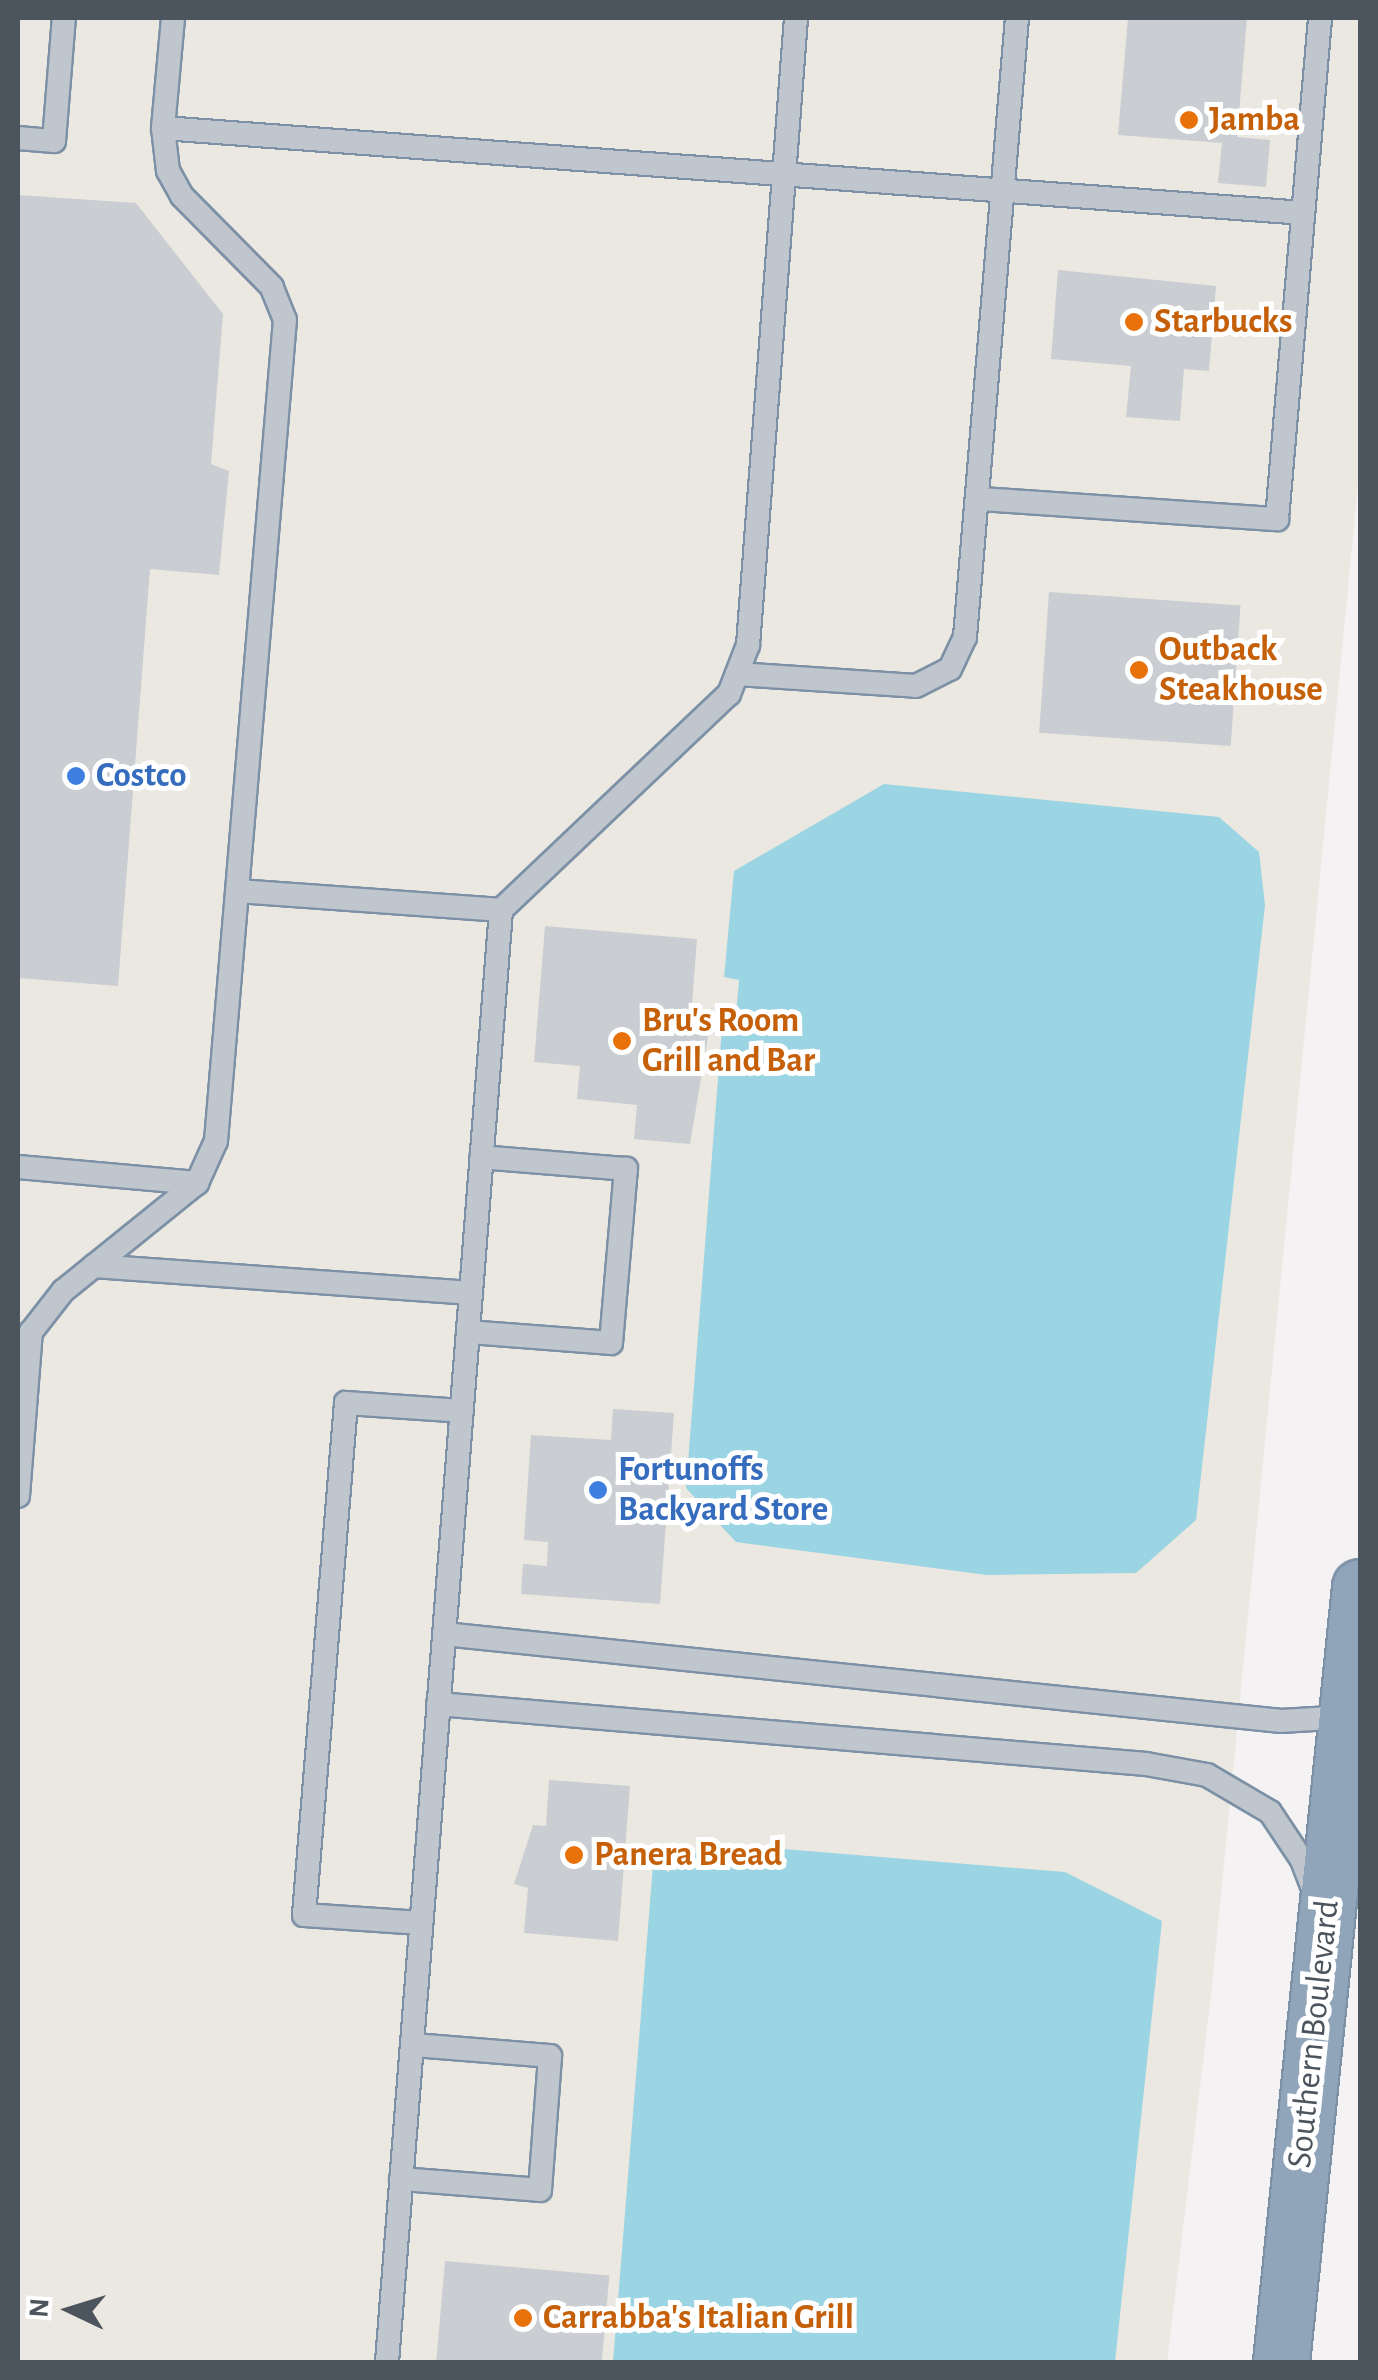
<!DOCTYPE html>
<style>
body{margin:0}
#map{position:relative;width:1378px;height:2380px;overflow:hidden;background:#f4f2f2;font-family:"Alegreya Sans",sans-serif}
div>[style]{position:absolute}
.commercial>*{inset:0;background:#eae8e1}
.water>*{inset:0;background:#9bd4e2}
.building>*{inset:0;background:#cacdd1;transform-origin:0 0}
.roads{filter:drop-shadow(2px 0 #7c90a6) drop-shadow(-2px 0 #7c90a6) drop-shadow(0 2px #7c90a6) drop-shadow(0 -2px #7c90a6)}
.lane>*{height:22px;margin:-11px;padding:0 11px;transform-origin:11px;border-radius:11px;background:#c0c6cd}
.highway>*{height:55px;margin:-27.5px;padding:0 27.5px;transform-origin:27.5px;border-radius:27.5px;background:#91a5ba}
.dots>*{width:28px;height:28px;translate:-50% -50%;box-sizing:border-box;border:5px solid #fff;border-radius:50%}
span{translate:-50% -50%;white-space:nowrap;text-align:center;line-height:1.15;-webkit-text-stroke:10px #fff;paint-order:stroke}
.food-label{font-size:35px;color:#c56008;font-weight:700}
.left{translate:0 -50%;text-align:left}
.shop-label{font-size:35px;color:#366cbe;font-weight:700}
.street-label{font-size:35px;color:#4c555d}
.frame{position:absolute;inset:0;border:20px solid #4c555d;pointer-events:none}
.north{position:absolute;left:20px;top:2260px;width:100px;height:100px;-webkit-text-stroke:8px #fff;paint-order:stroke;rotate:274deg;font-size:28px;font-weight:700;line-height:40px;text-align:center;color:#4c555d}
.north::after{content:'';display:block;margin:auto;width:35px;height:45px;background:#4c555d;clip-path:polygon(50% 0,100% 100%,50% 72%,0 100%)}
</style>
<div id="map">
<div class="commercial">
<div style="clip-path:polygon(18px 18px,1360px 18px,1360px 464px,1212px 1986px,1167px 2362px,18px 2362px)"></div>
</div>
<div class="water">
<div style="clip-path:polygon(884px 784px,1219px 817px,1259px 852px,1265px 905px,1196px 1520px,1136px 1573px,987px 1575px,736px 1542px,686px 1488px,722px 1028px,735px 1027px,739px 980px,724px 977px,734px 871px)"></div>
<div style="clip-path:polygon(710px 1843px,1065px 1872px,1162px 1921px,1115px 2362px,613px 2362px,653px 1865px,657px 1861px,668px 1872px)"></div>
</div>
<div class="building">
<div style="clip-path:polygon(1128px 18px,1247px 18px,1237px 137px,1270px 140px,1266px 187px,1218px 183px,1222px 143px,1118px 135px)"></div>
<div style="clip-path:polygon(18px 195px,136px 203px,223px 314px,211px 464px,229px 471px,219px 575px,150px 569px,118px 986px,18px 978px)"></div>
<div style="clip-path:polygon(1058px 270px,1216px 286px,1209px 371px,1184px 369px,1180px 421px,1126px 417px,1131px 366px,1051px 359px)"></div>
<div style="left:1049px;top:592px;width:192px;height:141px;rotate:4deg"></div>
<div style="clip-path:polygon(545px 926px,697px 939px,691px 1017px,711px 1019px,690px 1144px,634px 1139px,637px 1105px,577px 1099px,580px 1066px,534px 1062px)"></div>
<div style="clip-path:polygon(613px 1409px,674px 1413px,660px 1604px,521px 1594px,523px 1564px,547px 1566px,548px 1542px,524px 1540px,531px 1435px,611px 1440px)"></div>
<div style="clip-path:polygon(549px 1780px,630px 1786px,618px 1941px,524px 1933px,528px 1888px,514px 1884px,533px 1825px,546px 1826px)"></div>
<div style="left:445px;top:2261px;width:165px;height:101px;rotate:5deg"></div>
</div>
<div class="roads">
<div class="lane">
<div style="left:163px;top:128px;width:1143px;rotate:4.26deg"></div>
<div style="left:18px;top:138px;width:36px;rotate:5deg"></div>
<div style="left:54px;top:141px;width:123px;rotate:-85.4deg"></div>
<div style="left:981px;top:499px;width:297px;rotate:3.9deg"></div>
<div style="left:1277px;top:519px;width:503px;rotate:-85.09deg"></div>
<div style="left:737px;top:674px;width:179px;rotate:3.8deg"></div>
<div style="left:916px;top:686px;width:38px;rotate:-27deg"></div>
<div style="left:950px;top:669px;width:35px;rotate:-65deg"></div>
<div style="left:965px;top:637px;width:621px;rotate:-85.2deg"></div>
<div style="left:238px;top:891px;width:264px;rotate:4.1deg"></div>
<div style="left:18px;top:1167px;width:180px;rotate:5.1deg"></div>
<div style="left:94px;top:1266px;width:378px;rotate:4.1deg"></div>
<div style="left:468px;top:1332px;width:143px;rotate:4.4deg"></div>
<div style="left:611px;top:1343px;width:175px;rotate:-85.1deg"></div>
<div style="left:626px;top:1169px;width:145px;rotate:-175.3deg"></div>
<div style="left:18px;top:1496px;width:165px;rotate:-85.5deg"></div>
<div style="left:31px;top:1332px;width:52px;rotate:-52deg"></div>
<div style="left:63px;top:1291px;width:172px;rotate:-38.9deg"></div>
<div style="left:197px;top:1183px;width:46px;rotate:-65.7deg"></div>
<div style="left:216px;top:1141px;width:824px;rotate:-85.2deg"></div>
<div style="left:285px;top:320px;width:35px;rotate:-112deg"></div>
<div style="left:272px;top:287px;width:128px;rotate:-134.7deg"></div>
<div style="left:182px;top:196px;width:29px;rotate:-119deg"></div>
<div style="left:168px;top:171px;width:43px;rotate:-96.6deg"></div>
<div style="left:163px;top:128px;width:110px;rotate:-84.8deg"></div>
<div style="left:444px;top:1634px;width:842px;rotate:5.93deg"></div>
<div style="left:1281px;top:1721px;width:66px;rotate:-3.5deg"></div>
<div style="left:438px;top:1704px;width:711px;rotate:4.84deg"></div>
<div style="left:1146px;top:1764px;width:62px;rotate:10.2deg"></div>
<div style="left:1207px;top:1775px;width:73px;rotate:30.4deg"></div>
<div style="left:1270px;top:1812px;width:58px;rotate:56.3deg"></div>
<div style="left:1302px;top:1860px;width:33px;rotate:69deg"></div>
<div style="left:421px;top:1923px;width:117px;rotate:-176.1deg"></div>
<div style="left:304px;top:1915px;width:514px;rotate:-85.31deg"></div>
<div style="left:346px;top:1403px;width:116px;rotate:3.9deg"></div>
<div style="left:401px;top:2179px;width:139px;rotate:4.5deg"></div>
<div style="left:540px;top:2190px;width:134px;rotate:-85.7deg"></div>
<div style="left:550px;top:2056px;width:138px;rotate:-175.4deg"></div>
<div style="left:387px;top:2362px;width:1456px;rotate:-85.51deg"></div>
<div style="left:501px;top:910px;width:314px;rotate:-43.5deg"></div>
<div style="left:729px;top:694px;width:53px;rotate:-68.8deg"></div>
<div style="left:748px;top:645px;width:629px;rotate:-85.62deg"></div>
</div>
<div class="highway">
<div style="left:1281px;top:2362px;width:779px;rotate:-84.18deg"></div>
</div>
</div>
<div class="dots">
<div style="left:1189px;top:120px;background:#e8710a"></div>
<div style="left:1134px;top:322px;background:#e8710a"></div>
<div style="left:1139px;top:670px;background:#e8710a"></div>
<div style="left:76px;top:776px;background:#3f7fe0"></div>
<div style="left:622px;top:1041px;background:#e8710a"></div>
<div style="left:598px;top:1490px;background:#3f7fe0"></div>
<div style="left:574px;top:1855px;background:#e8710a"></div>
<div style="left:523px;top:2318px;background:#e8710a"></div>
</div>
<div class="food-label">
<span class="left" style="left:1209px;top:120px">Jamba</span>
<span class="left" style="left:1154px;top:322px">Starbucks</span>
<span class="left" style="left:1159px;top:670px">Outback<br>Steakhouse</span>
<span class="left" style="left:642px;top:1041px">Bru's Room<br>Grill and Bar</span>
<span class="left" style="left:594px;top:1855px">Panera Bread</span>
<span class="left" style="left:543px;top:2318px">Carrabba's Italian Grill</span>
</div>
<div class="shop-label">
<span class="left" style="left:96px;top:776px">Costco</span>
<span class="left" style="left:618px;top:1490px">Fortunoffs<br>Backyard Store</span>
</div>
<div class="street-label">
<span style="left:1314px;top:2034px;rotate:-84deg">Southern Boulevard</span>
</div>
<div class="frame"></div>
<div class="north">N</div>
</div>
